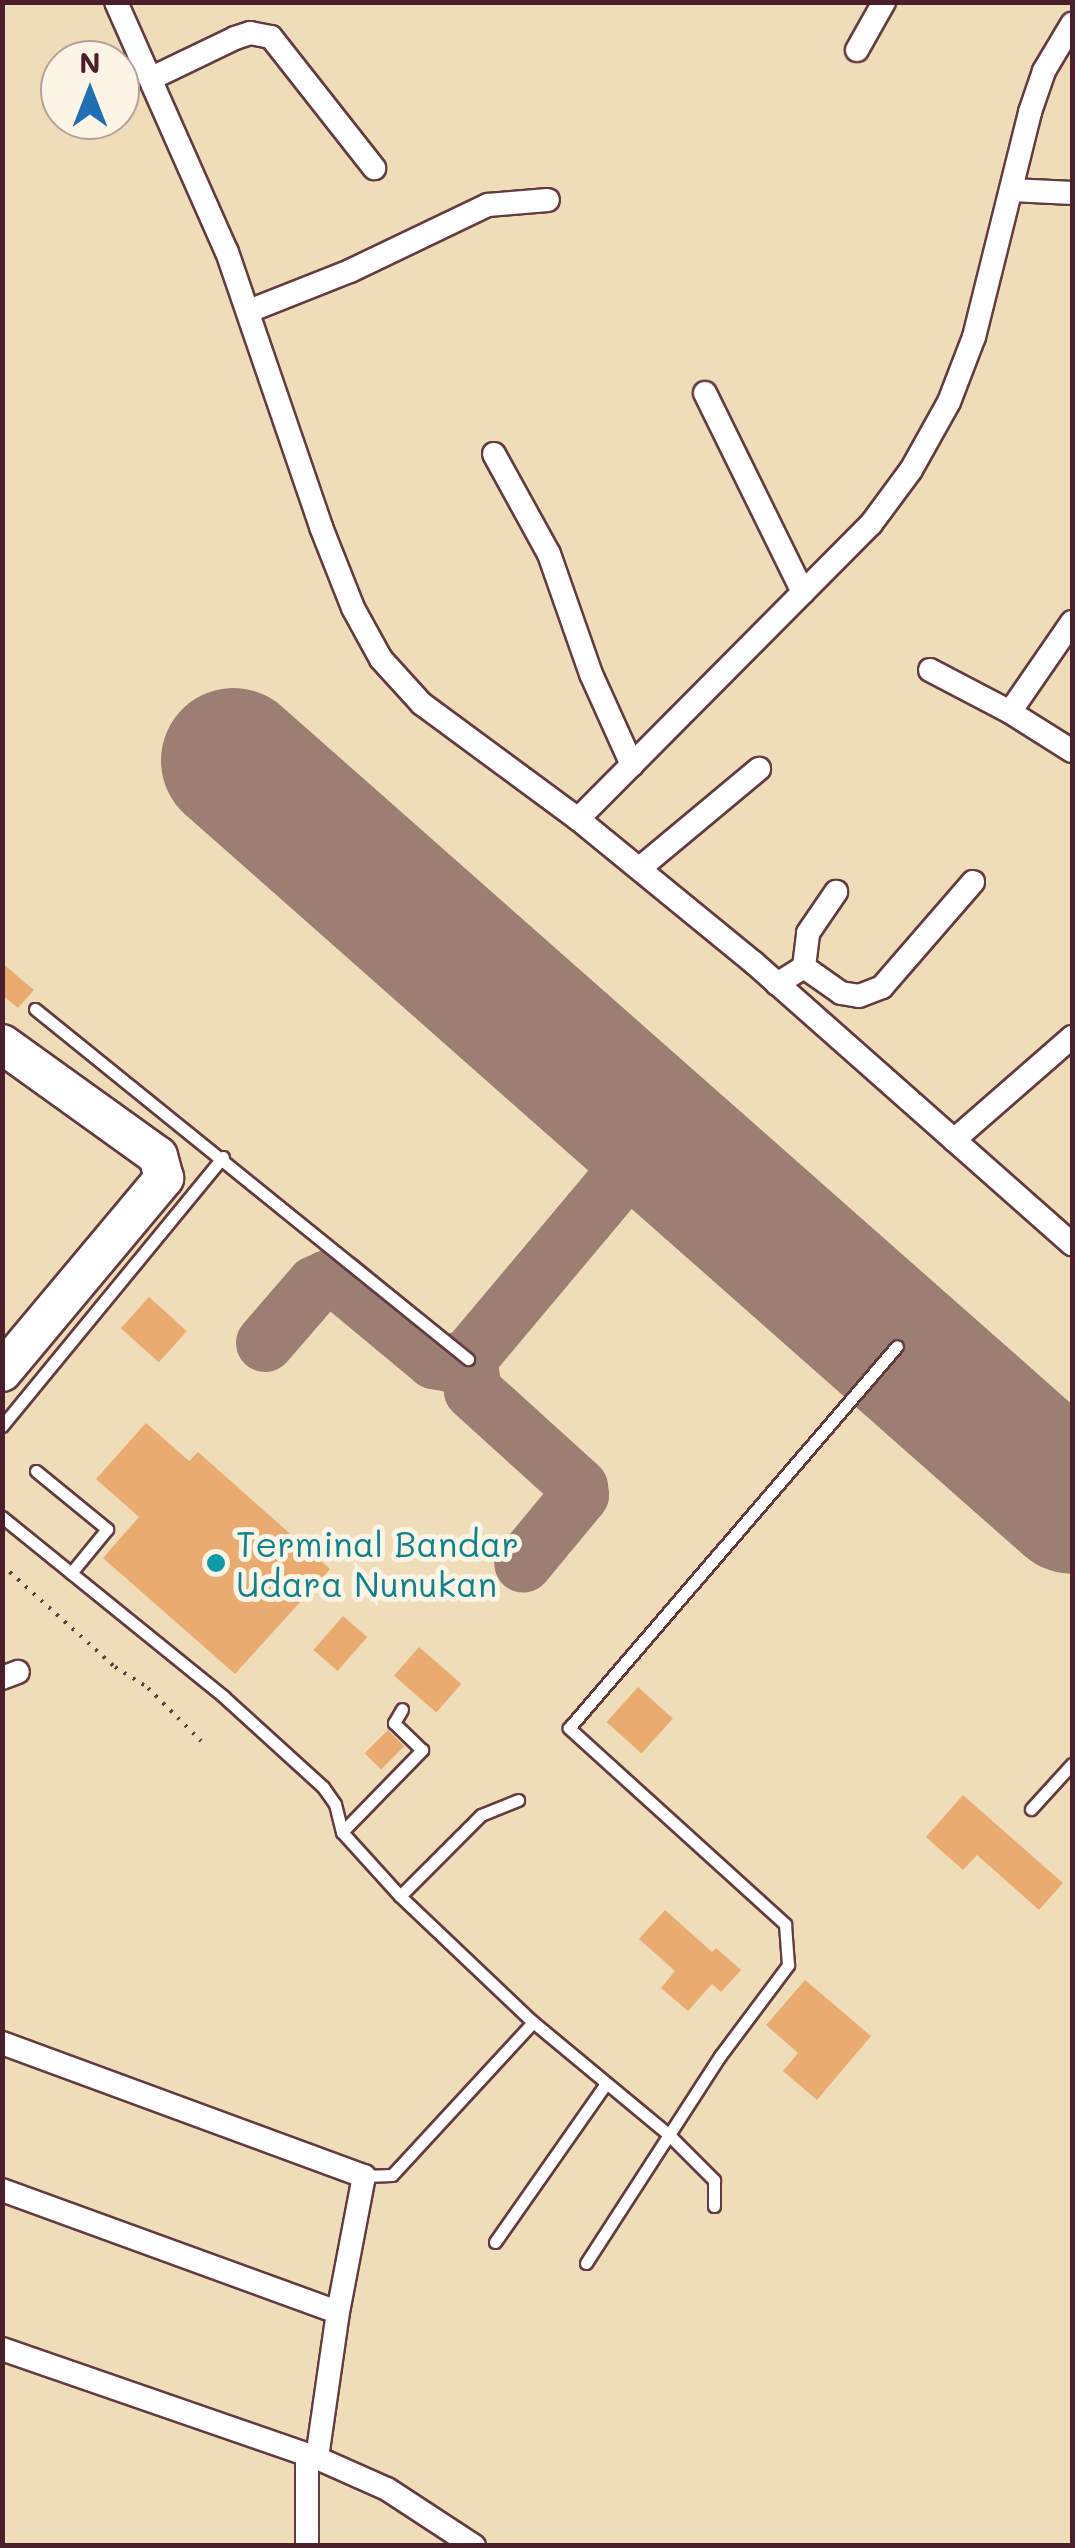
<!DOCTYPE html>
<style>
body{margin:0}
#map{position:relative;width:1075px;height:2548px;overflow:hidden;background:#efddba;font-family:Mali,sans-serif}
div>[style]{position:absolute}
.taxiway>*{height:58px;margin:-29px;padding:0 29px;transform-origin:29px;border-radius:29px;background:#9c7e72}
.runway>*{height:145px;margin:-72.5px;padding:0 72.5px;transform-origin:72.5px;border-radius:72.5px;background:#9c7e72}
.building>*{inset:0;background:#e9ab70;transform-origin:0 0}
.path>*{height:4px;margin-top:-2px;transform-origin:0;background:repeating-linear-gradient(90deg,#633c40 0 2.5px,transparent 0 10.5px)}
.roads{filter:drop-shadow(2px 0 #633c40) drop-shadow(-2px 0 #633c40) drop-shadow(0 2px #633c40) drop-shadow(0 -2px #633c40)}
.service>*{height:11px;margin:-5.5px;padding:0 5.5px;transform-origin:5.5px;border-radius:5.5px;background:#fff}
.minor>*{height:22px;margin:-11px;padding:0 11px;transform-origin:11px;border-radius:11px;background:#fff}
.trunk>*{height:38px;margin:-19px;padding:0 19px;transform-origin:19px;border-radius:19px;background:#fff}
.dots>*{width:28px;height:28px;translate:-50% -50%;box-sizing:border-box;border:5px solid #fcf5e5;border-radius:50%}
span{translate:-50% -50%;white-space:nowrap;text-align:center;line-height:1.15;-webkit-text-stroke:10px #fcf5e5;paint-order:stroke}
.culture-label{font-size:35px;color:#0d838f}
.left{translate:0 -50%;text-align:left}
.frame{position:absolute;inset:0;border:5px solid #4a1f2b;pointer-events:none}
.north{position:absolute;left:40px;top:40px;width:100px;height:100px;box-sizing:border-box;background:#fcf5e5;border:2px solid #b59f9b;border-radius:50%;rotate:0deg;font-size:28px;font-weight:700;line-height:40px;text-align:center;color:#4a1f2b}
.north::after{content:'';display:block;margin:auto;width:35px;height:45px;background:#1f6fb2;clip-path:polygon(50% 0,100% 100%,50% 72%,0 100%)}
</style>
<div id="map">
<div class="taxiway">
<div style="left:624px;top:1173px;width:32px;rotate:-16deg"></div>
<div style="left:655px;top:1164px;width:37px;rotate:2deg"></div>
<div style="left:265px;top:1343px;width:77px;rotate:-49.2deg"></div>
<div style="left:315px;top:1285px;width:14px;rotate:-25deg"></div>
<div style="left:328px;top:1279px;width:11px;rotate:10deg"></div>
<div style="left:339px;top:1281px;width:124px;rotate:39.7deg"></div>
<div style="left:434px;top:1360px;width:16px;rotate:11deg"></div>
<div style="left:450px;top:1363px;width:18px;rotate:-13deg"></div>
<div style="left:468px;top:1359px;width:243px;rotate:-50deg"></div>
<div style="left:624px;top:1173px;width:39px;rotate:-84deg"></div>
<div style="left:628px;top:1134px;width:32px;rotate:-101deg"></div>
<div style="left:468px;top:1359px;width:32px;rotate:81deg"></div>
<div style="left:473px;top:1391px;width:143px;rotate:42.2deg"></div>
<div style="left:579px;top:1487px;width:8px;rotate:83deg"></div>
<div style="left:580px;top:1495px;width:89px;rotate:129.6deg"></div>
</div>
<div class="runway">
<div style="left:233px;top:760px;width:1119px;rotate:41.45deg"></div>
</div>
<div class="building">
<div style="clip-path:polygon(2px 963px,34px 990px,18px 1008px,2px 995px)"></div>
<div style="left:149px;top:1297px;width:51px;height:42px;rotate:42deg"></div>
<div style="clip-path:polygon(146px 1423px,189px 1461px,198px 1452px,330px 1569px,235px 1674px,103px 1558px,139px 1517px,96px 1479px)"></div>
<div style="left:343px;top:1616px;width:32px;height:45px;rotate:41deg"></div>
<div style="left:419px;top:1647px;width:56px;height:38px;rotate:41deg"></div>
<div style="left:638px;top:1687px;width:47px;height:47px;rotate:42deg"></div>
<div style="left:388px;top:1730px;width:23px;height:33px;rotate:45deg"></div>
<div style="clip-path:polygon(963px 1795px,1063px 1883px,1039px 1910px,977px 1855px,963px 1870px,926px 1837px)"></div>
<div style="clip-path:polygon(665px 1910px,712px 1952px,716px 1948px,741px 1970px,721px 1992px,712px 1984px,688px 2011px,661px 1988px,675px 1971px,639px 1939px)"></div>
<div style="clip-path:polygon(805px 1980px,871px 2036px,817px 2100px,783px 2071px,798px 2053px,766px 2025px)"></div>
</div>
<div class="path">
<div style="left:2px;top:1565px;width:152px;rotate:42.1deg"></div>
<div style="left:115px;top:1667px;width:39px;rotate:32deg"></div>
<div style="left:148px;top:1688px;width:75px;rotate:45deg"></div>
</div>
<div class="roads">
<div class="service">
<div style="left:35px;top:1009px;width:557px;rotate:38.95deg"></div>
<div style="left:2px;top:1426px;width:348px;rotate:-50.6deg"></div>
<div style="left:36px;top:1471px;width:92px;rotate:39.2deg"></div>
<div style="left:107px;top:1529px;width:57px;rotate:129.3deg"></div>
<div style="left:2px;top:1517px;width:286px;rotate:39deg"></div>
<div style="left:224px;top:1697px;width:134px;rotate:42.3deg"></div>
<div style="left:323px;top:1787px;width:21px;rotate:55deg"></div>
<div style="left:335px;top:1804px;width:29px;rotate:76deg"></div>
<div style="left:342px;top:1832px;width:86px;rotate:47.8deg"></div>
<div style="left:400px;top:1896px;width:183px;rotate:43.5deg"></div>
<div style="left:533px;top:2022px;width:177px;rotate:39.7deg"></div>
<div style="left:669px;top:2135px;width:64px;rotate:45deg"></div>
<div style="left:714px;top:2180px;width:26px;rotate:90deg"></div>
<div style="left:1031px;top:1809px;width:61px;rotate:-47.7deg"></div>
<div style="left:342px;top:1832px;width:115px;rotate:-45.7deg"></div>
<div style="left:422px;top:1750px;width:39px;rotate:-136deg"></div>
<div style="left:394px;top:1723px;width:16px;rotate:-60deg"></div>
<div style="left:400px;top:1896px;width:115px;rotate:-45deg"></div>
<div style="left:481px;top:1815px;width:40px;rotate:-22deg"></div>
<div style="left:364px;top:2176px;width:28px;rotate:-2deg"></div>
<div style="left:392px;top:2175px;width:208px;rotate:-47.3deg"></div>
<div style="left:495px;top:2242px;width:192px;rotate:-55deg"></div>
<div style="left:586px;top:2263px;width:247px;rotate:-57.1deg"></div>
<div style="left:720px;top:2056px;width:114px;rotate:-53.2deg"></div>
<div style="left:788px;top:1965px;width:41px;rotate:-94.2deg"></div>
<div style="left:785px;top:1924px;width:292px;rotate:-137.8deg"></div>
<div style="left:569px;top:1728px;width:503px;rotate:-49.35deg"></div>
</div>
<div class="minor">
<div style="left:116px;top:2px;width:274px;rotate:66.1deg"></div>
<div style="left:227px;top:252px;width:291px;rotate:71.1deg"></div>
<div style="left:321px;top:527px;width:87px;rotate:68.4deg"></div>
<div style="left:353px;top:608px;width:58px;rotate:61.2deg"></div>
<div style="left:381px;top:659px;width:61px;rotate:47.7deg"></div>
<div style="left:422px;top:704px;width:194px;rotate:36.4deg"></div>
<div style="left:578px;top:819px;width:226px;rotate:39.3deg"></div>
<div style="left:753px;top:962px;width:426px;rotate:41.5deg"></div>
<div style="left:857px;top:50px;width:55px;rotate:-60.6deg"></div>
<div style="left:152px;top:78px;width:92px;rotate:-25.7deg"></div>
<div style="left:235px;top:38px;width:16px;rotate:-18deg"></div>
<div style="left:250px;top:33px;width:21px;rotate:11deg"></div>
<div style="left:271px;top:37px;width:167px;rotate:51.8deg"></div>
<div style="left:1012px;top:190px;width:60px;rotate:2.9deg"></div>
<div style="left:249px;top:311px;width:109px;rotate:-21.6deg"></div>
<div style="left:350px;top:271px;width:153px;rotate:-25.6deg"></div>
<div style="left:488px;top:205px;width:60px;rotate:-4.8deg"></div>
<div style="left:705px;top:393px;width:222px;rotate:63.8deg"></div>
<div style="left:494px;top:454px;width:114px;rotate:61.2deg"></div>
<div style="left:549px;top:554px;width:127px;rotate:70.7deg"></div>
<div style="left:591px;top:674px;width:100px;rotate:65.7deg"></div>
<div style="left:1072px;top:622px;width:109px;rotate:124.6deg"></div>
<div style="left:1010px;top:712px;width:73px;rotate:32.2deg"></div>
<div style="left:930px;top:670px;width:90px;rotate:27.7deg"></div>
<div style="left:578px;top:819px;width:416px;rotate:-45.2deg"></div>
<div style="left:871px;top:524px;width:67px;rotate:-53.5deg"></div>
<div style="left:911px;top:470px;width:78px;rotate:-60.8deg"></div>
<div style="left:949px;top:402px;width:70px;rotate:-69deg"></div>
<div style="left:974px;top:337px;width:232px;rotate:-76deg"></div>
<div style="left:1030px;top:112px;width:43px;rotate:-71.1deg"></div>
<div style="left:1044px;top:71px;width:55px;rotate:-59.2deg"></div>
<div style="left:640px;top:868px;width:155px;rotate:-39.8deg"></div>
<div style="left:804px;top:967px;width:34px;rotate:-83deg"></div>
<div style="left:808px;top:933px;width:50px;rotate:-55.7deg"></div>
<div style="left:777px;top:984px;width:32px;rotate:-32deg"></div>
<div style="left:804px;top:967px;width:45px;rotate:35.1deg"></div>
<div style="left:841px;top:993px;width:18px;rotate:9deg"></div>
<div style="left:859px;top:996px;width:25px;rotate:-21deg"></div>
<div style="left:882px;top:987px;width:139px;rotate:-49.1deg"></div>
<div style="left:954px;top:1140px;width:157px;rotate:-41.1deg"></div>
<div style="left:2px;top:1678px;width:17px;rotate:-21deg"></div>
<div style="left:2px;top:2043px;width:386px;rotate:20.2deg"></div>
<div style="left:364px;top:2176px;width:138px;rotate:100.8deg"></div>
<div style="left:2px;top:2190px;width:357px;rotate:20deg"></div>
<div style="left:338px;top:2312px;width:148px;rotate:98.2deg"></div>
<div style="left:2px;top:2349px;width:333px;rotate:19.1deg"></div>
<div style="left:317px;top:2458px;width:77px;rotate:23.9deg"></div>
<div style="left:387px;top:2489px;width:104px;rotate:33.2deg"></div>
<div style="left:307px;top:2455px;width:91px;rotate:90deg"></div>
</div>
<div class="trunk">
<div style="left:2px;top:1044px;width:192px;rotate:35.7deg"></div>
<div style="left:158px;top:1156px;width:23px;rotate:75deg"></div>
<div style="left:2px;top:1372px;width:253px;rotate:-50.1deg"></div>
</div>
</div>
<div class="dots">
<div style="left:216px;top:1563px;background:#0f9aa8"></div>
</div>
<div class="culture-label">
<span class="left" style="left:236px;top:1563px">Terminal Bandar<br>Udara Nunukan</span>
</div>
<div class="frame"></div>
<div class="north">N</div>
</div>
